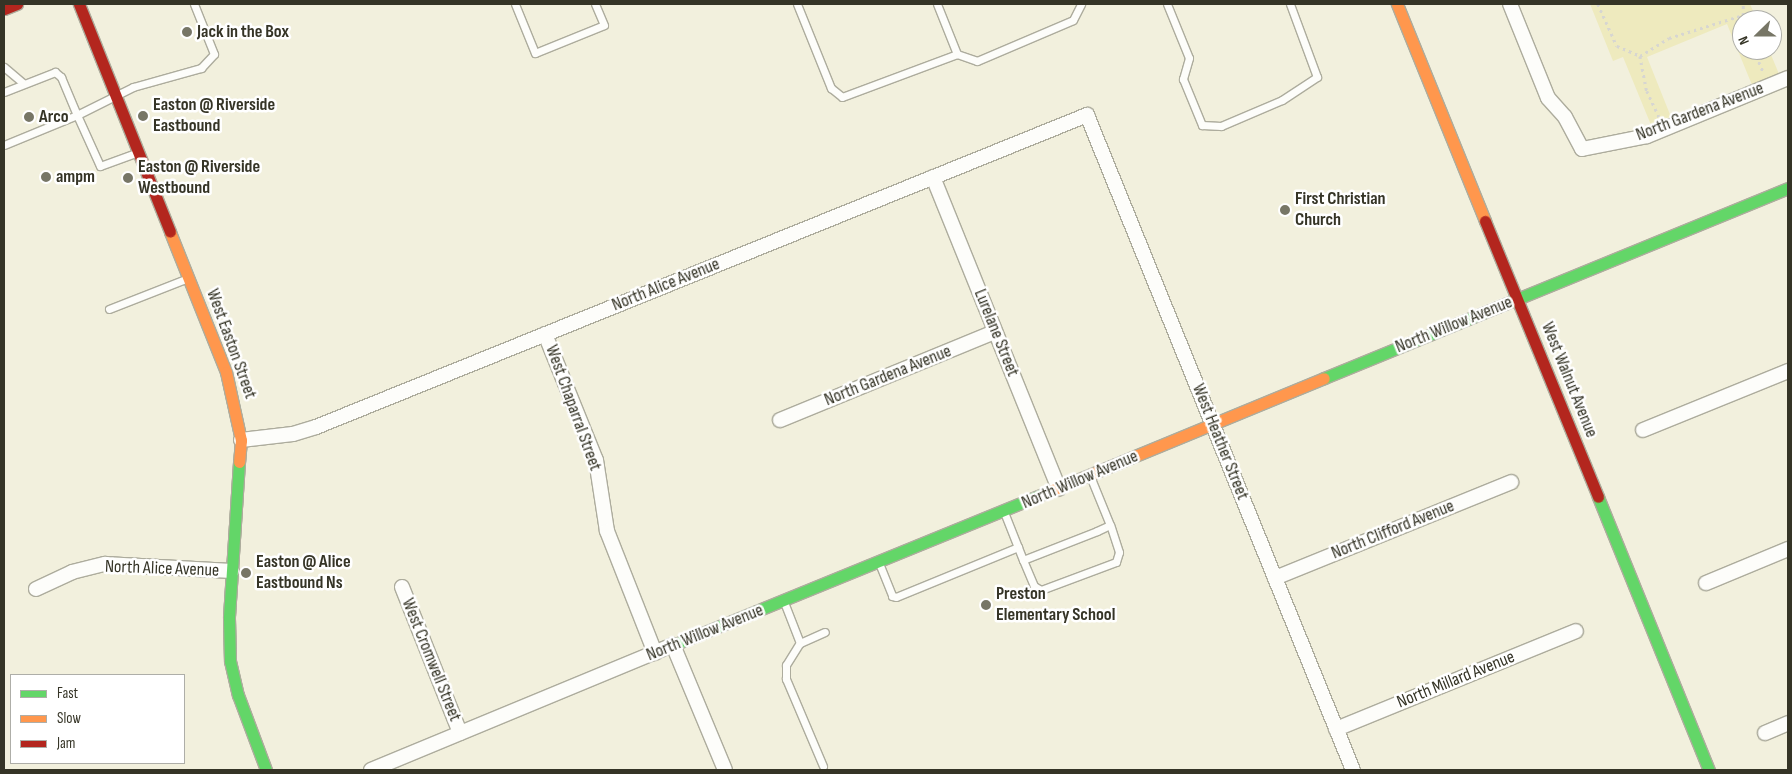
<!DOCTYPE html>
<style>
body{margin:0}
#map{position:relative;width:1792px;height:774px;overflow:hidden;background:#f2f0dd;font-family:"Sofia Sans Condensed",sans-serif}
div>[style]{position:absolute}
.green>*{inset:0;background:#eeeabe}
.path>*{height:2.5px;margin-top:-1.25px;transform-origin:0;background:repeating-linear-gradient(90deg,#d7d6d1 0 2.5px,transparent 0 6.5px)}
.roads{filter:drop-shadow(1px 0 #adac9d) drop-shadow(-1px 0 #adac9d) drop-shadow(0 1px #adac9d) drop-shadow(0 -1px #adac9d)}
.lane>*{height:7px;margin:-3.5px;padding:0 3.5px;transform-origin:3.5px;border-radius:3.5px;background:#fdfdfa}
.street>*{height:14px;margin:-7px;padding:0 7px;transform-origin:7px;border-radius:7px;background:#fdfdfa}
.fast>*{height:11px;margin:-5.5px;padding:0 5.5px;transform-origin:5.5px;border-radius:5.5px;background:#63d668}
.slow>*{height:11px;margin:-5.5px;padding:0 5.5px;transform-origin:5.5px;border-radius:5.5px;background:#ff974d}
.jam>*{height:11px;margin:-5.5px;padding:0 5.5px;transform-origin:5.5px;border-radius:5.5px;background:#b3261e}
.dots>*{width:14px;height:14px;translate:-50% -50%;box-sizing:border-box;border:2px solid #fff;border-radius:50%}
span{translate:-50% -50%;white-space:nowrap;text-align:center;line-height:1.15;-webkit-text-stroke:5px #fff;paint-order:stroke}
.poi-label{font-size:18px;color:#353426;font-weight:700}
.left{translate:0 -50%;text-align:left}
.street-label{font-size:18px;color:#353426}
.frame{position:absolute;inset:0;border:5px solid #353426;pointer-events:none}
.legend{position:absolute;left:10px;top:674px;width:175px;height:90px;box-sizing:border-box;background:#fff;border:1px solid #aeaea8;margin:0;padding:6px 9px;list-style:none;font-size:15px;color:#353426}
.legend li{display:flex;align-items:center;gap:10px;height:25px}
.legend b{width:25px;border:1px solid #aeaea8}
.north{position:absolute;left:1732px;top:10px;width:50px;height:50px;box-sizing:border-box;background:#fff;border:1px solid #aeaea8;border-radius:50%;rotate:248deg;font-size:14px;font-weight:700;line-height:20px;text-align:center;color:#353426}
.north::after{content:'';display:block;margin:auto;width:18px;height:22px;background:#777666;clip-path:polygon(50% 0,100% 100%,50% 72%,0 100%)}
</style>
<div id="map">
<div class="green">
<div style="clip-path:polygon(1590px 4px,1750px 4px,1757px 20px,1742px 20px,1742px 50px,1769px 50px,1779px 74px,1752px 85px,1727px 24px,1647px 57px,1671px 117px,1651px 125px,1623px 57px,1613px 61px)"></div>
</div>
<div class="path">
<div style="left:1598px;top:4px;width:46px;rotate:65.7deg"></div>
<div style="left:1617px;top:46px;width:25px;rotate:23deg"></div>
<div style="left:1640px;top:56px;width:34px;rotate:-32deg"></div>
<div style="left:1669px;top:38px;width:77px;rotate:-17.3deg"></div>
<div style="left:1743px;top:15px;width:11px;rotate:-90deg"></div>
<div style="left:1754px;top:50px;width:25px;rotate:67deg"></div>
<div style="left:1640px;top:56px;width:36px;rotate:79deg"></div>
<div style="left:1647px;top:91px;width:29px;rotate:65deg"></div>
</div>
<div class="roads">
<div class="lane">
<div style="left:515px;top:4px;width:53px;rotate:67.8deg"></div>
<div style="left:535px;top:53px;width:74px;rotate:-22.1deg"></div>
<div style="left:604px;top:25px;width:23px;rotate:-113deg"></div>
<div style="left:797px;top:4px;width:91px;rotate:68deg"></div>
<div style="left:831px;top:88px;width:14px;rotate:39deg"></div>
<div style="left:842px;top:97px;width:123px;rotate:-20.5deg"></div>
<div style="left:957px;top:54px;width:21px;rotate:19deg"></div>
<div style="left:977px;top:61px;width:104px;rotate:-23.1deg"></div>
<div style="left:1073px;top:20px;width:18px;rotate:-63deg"></div>
<div style="left:937px;top:4px;width:54px;rotate:68.2deg"></div>
<div style="left:1167px;top:4px;width:58px;rotate:67.8deg"></div>
<div style="left:1189px;top:58px;width:22px;rotate:106deg"></div>
<div style="left:1183px;top:79px;width:50px;rotate:67.6deg"></div>
<div style="left:1202px;top:125px;width:19px;rotate:3deg"></div>
<div style="left:1221px;top:126px;width:66px;rotate:-23.1deg"></div>
<div style="left:1282px;top:100px;width:42px;rotate:-33.3deg"></div>
<div style="left:1317px;top:77px;width:78px;rotate:-110.3deg"></div>
<div style="left:4px;top:67px;width:25px;rotate:40deg"></div>
<div style="left:4px;top:92px;width:55px;rotate:-21.4deg"></div>
<div style="left:55px;top:72px;width:8px;rotate:40deg"></div>
<div style="left:61px;top:77px;width:41px;rotate:67.2deg"></div>
<div style="left:77px;top:115px;width:63px;rotate:-26.6deg"></div>
<div style="left:133px;top:87px;width:71px;rotate:-15.6deg"></div>
<div style="left:201px;top:68px;width:19px;rotate:-47deg"></div>
<div style="left:214px;top:54px;width:54px;rotate:-111.8deg"></div>
<div style="left:4px;top:145px;width:79px;rotate:-22.3deg"></div>
<div style="left:77px;top:115px;width:56px;rotate:65.7deg"></div>
<div style="left:100px;top:166px;width:38px;rotate:-20deg"></div>
<div style="left:109px;top:309px;width:85px;rotate:-21.4deg"></div>
<div style="left:1004px;top:512px;width:52px;rotate:68.4deg"></div>
<div style="left:1023px;top:560px;width:79px;rotate:-21.4deg"></div>
<div style="left:1097px;top:531px;width:14px;rotate:-25deg"></div>
<div style="left:1110px;top:525px;width:53px;rotate:-112.2deg"></div>
<div style="left:1023px;top:560px;width:28px;rotate:67deg"></div>
<div style="left:1034px;top:586px;width:8px;rotate:30deg"></div>
<div style="left:1041px;top:590px;width:80px;rotate:-20.5deg"></div>
<div style="left:1116px;top:562px;width:10px;rotate:-73deg"></div>
<div style="left:1119px;top:552px;width:28px;rotate:-108deg"></div>
<div style="left:879px;top:563px;width:35px;rotate:68deg"></div>
<div style="left:892px;top:596px;width:4px;rotate:14deg"></div>
<div style="left:896px;top:597px;width:132px;rotate:-22.3deg"></div>
<div style="left:784px;top:602px;width:44px;rotate:68.7deg"></div>
<div style="left:823px;top:766px;width:95px;rotate:-113deg"></div>
<div style="left:786px;top:679px;width:14px;rotate:-90deg"></div>
<div style="left:786px;top:665px;width:26px;rotate:-58deg"></div>
<div style="left:800px;top:643px;width:27px;rotate:-24deg"></div>
</div>
<div class="street">
<div style="left:1510px;top:4px;width:101px;rotate:68deg"></div>
<div style="left:1548px;top:98px;width:25px;rotate:48deg"></div>
<div style="left:1565px;top:117px;width:36px;rotate:62deg"></div>
<div style="left:1582px;top:149px;width:66px;rotate:-11.3deg"></div>
<div style="left:1647px;top:136px;width:152px;rotate:-22.4deg"></div>
<div style="left:933px;top:177px;width:336px;rotate:68deg"></div>
<div style="left:545px;top:334px;width:136px;rotate:68deg"></div>
<div style="left:596px;top:460px;width:72px;rotate:81.2deg"></div>
<div style="left:607px;top:531px;width:131px;rotate:68.5deg"></div>
<div style="left:780px;top:420px;width:232px;rotate:-22.3deg"></div>
<div style="left:1643px;top:430px;width:157px;rotate:-22.1deg"></div>
<div style="left:241px;top:440px;width:52px;rotate:-6.6deg"></div>
<div style="left:293px;top:434px;width:24px;rotate:-17deg"></div>
<div style="left:316px;top:427px;width:832px;rotate:-22.03deg"></div>
<div style="left:1087px;top:115px;width:707px;rotate:67.9deg"></div>
<div style="left:1275px;top:578px;width:255px;rotate:-22.1deg"></div>
<div style="left:1706px;top:583px;width:89px;rotate:-22.5deg"></div>
<div style="left:402px;top:587px;width:157px;rotate:68.3deg"></div>
<div style="left:36px;top:589px;width:40px;rotate:-25deg"></div>
<div style="left:72px;top:572px;width:34px;rotate:-14deg"></div>
<div style="left:105px;top:564px;width:127px;rotate:3.2deg"></div>
<div style="left:1336px;top:729px;width:259px;rotate:-22.2deg"></div>
<div style="left:1765px;top:733px;width:25px;rotate:-23deg"></div>
<div style="left:371px;top:770px;width:327px;rotate:-22.5deg"></div>
<div style="left:673px;top:645px;width:135px;rotate:67.4deg"></div>
</div>
<div class="fast">
<div style="left:1324px;top:378px;width:501px;rotate:-22.27deg"></div>
<div style="left:239px;top:462px;width:156px;rotate:93.7deg"></div>
<div style="left:229px;top:618px;width:43px;rotate:88.7deg"></div>
<div style="left:230px;top:661px;width:35px;rotate:77deg"></div>
<div style="left:238px;top:695px;width:80px;rotate:69.5deg"></div>
<div style="left:1598px;top:497px;width:295px;rotate:67.9deg"></div>
<div style="left:673px;top:645px;width:407px;rotate:-22.2deg"></div>
</div>
<div class="slow">
<div style="left:1397px;top:4px;width:234px;rotate:67.9deg"></div>
<div style="left:170px;top:232px;width:151px;rotate:68.2deg"></div>
<div style="left:226px;top:372px;width:70px;rotate:77.6deg"></div>
<div style="left:241px;top:440px;width:22px;rotate:95deg"></div>
<div style="left:1050px;top:491px;width:296px;rotate:-22.4deg"></div>
</div>
<div class="jam">
<div style="left:79px;top:4px;width:245px;rotate:68.2deg"></div>
<div style="left:4px;top:9px;width:14px;rotate:-21deg"></div>
<div style="left:1485px;top:221px;width:298px;rotate:67.7deg"></div>
</div>
</div>
<div class="dots">
<div style="left:187px;top:32px;background:#777666"></div>
<div style="left:143px;top:116px;background:#777666"></div>
<div style="left:29px;top:117px;background:#777666"></div>
<div style="left:46px;top:177px;background:#777666"></div>
<div style="left:128px;top:178px;background:#777666"></div>
<div style="left:1285px;top:210px;background:#777666"></div>
<div style="left:246px;top:573px;background:#777666"></div>
<div style="left:986px;top:605px;background:#777666"></div>
</div>
<div class="poi-label">
<span class="left" style="left:197px;top:32px">Jack in the Box</span>
<span class="left" style="left:153px;top:116px">Easton @ Riverside<br>Eastbound</span>
<span class="left" style="left:39px;top:117px">Arco</span>
<span class="left" style="left:138px;top:178px">Easton @ Riverside<br>Westbound</span>
<span class="left" style="left:56px;top:177px">ampm</span>
<span class="left" style="left:1295px;top:210px">First Christian<br>Church</span>
<span class="left" style="left:256px;top:573px">Easton @ Alice<br>Eastbound Ns</span>
<span class="left" style="left:996px;top:605px">Preston<br>Elementary School</span>
</div>
<div class="street-label">
<span style="left:1700px;top:112px;rotate:-21deg">North Gardena Avenue</span>
<span style="left:666px;top:285px;rotate:-22deg">North Alice Avenue</span>
<span style="left:1454px;top:325px;rotate:-22deg">North Willow Avenue</span>
<span style="left:996px;top:333px;rotate:68deg">Lurelane Street</span>
<span style="left:231px;top:344px;rotate:70deg">West Easton Street</span>
<span style="left:888px;top:376px;rotate:-22deg">North Gardena Avenue</span>
<span style="left:1569px;top:380px;rotate:68deg">West Walnut Avenue</span>
<span style="left:573px;top:408px;rotate:70deg">West Chaparral Street</span>
<span style="left:1220px;top:442px;rotate:68deg">West Heather Street</span>
<span style="left:1080px;top:480px;rotate:-23deg">North Willow Avenue</span>
<span style="left:1393px;top:530px;rotate:-22deg">North Clifford Avenue</span>
<span style="left:162px;top:569px;rotate:2deg">North Alice Avenue</span>
<span style="left:705px;top:633px;rotate:-22deg">North Willow Avenue</span>
<span style="left:431px;top:660px;rotate:68deg">West Cromwell Street</span>
<span style="left:1456px;top:680px;rotate:-22deg">North Millard Avenue</span>
</div>
<div class="frame"></div>
<ul class="legend">
<li><b style="height:6px;background:#63d668"></b>Fast</li>
<li><b style="height:6px;background:#ff974d"></b>Slow</li>
<li><b style="height:6px;background:#b3261e"></b>Jam</li>
</ul>
<div class="north">N</div>
</div>
